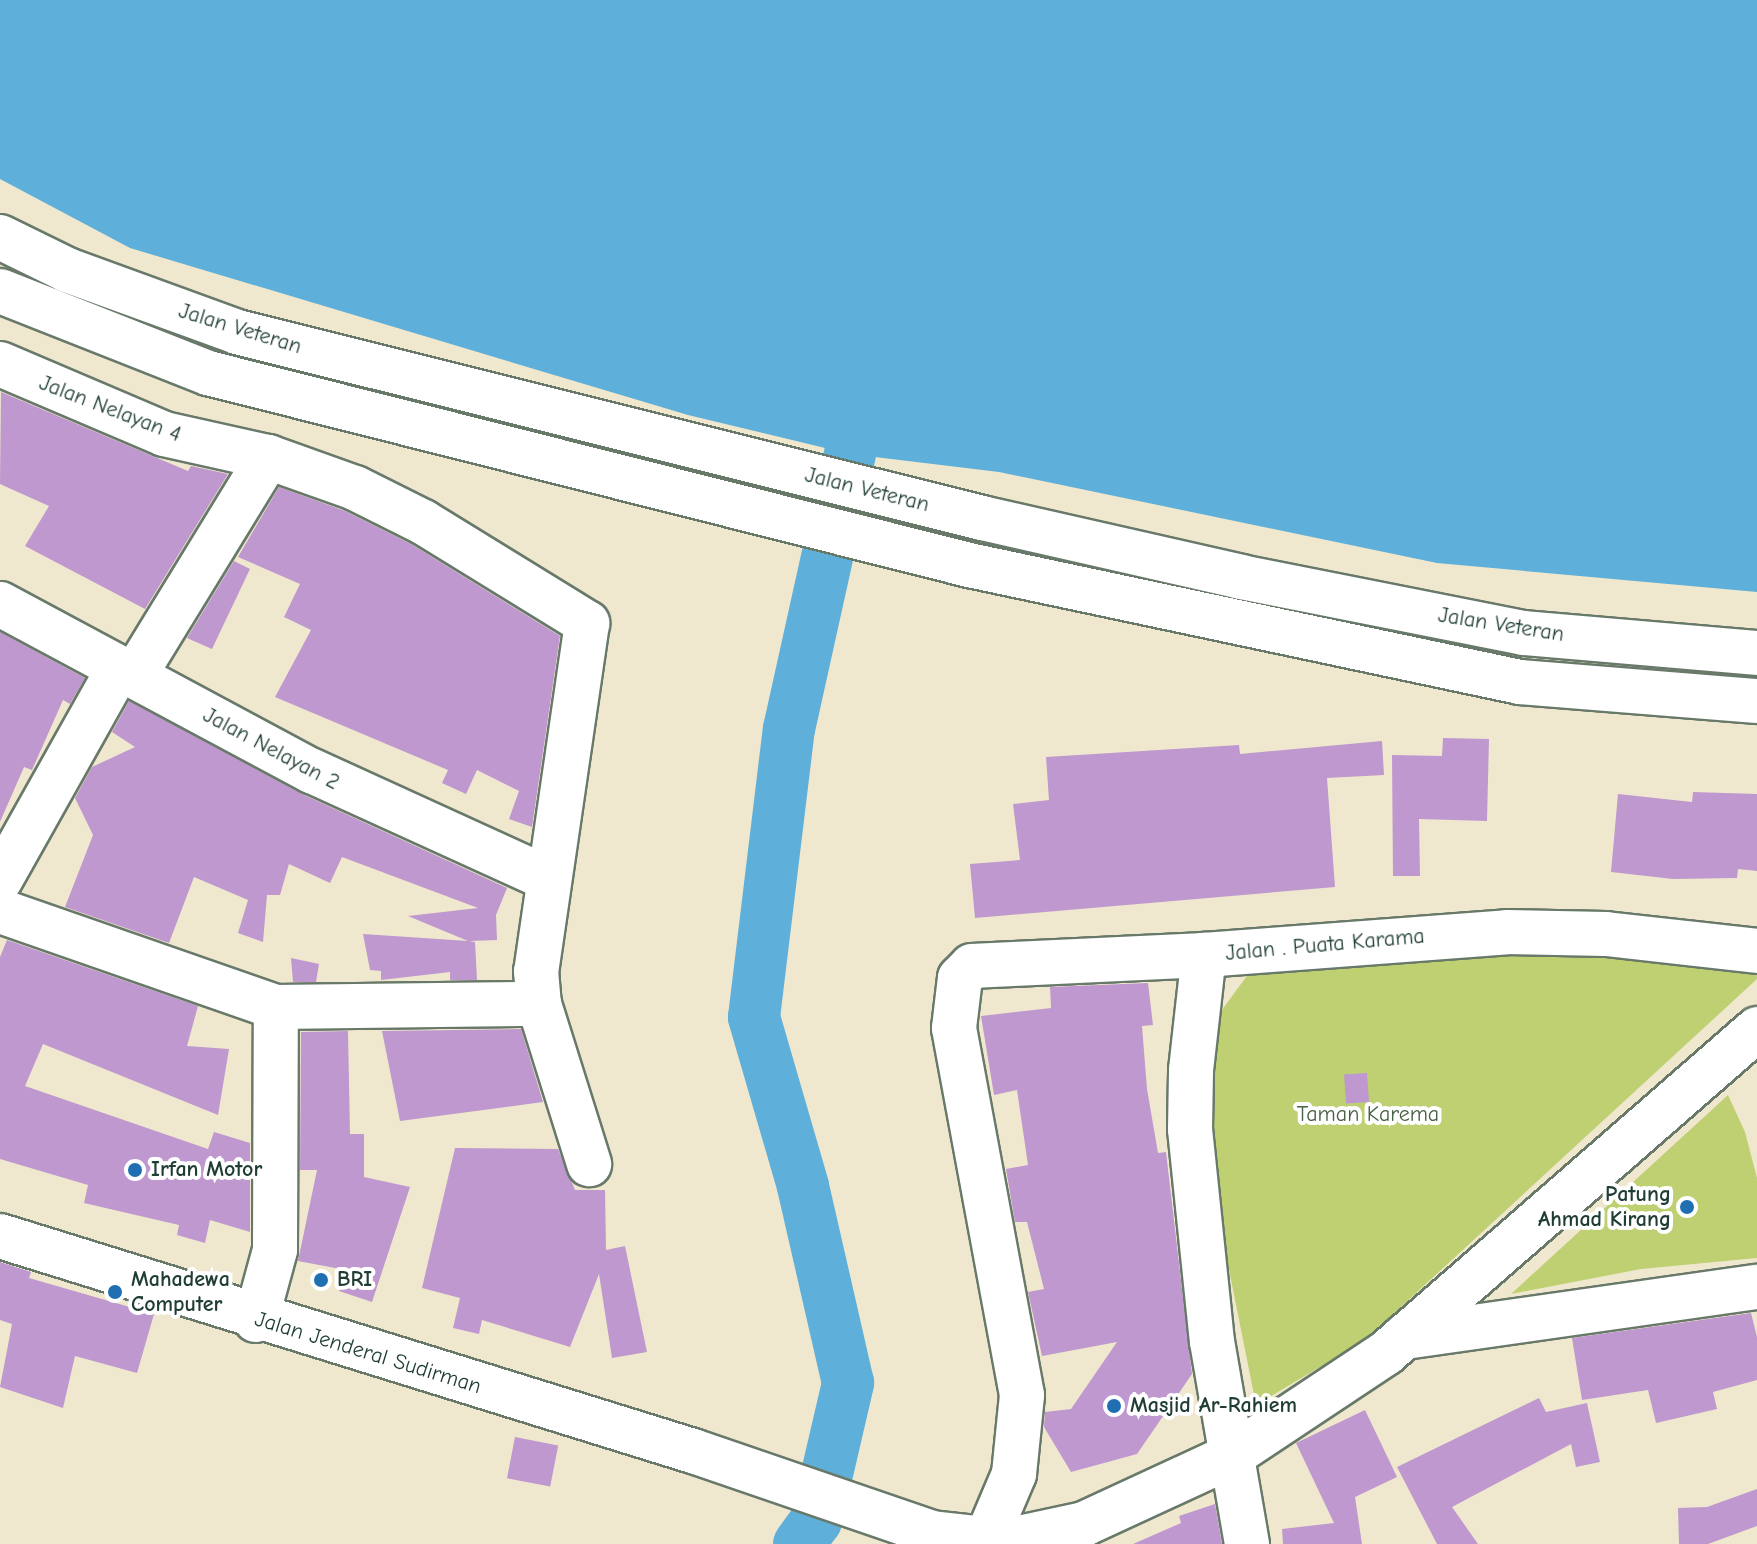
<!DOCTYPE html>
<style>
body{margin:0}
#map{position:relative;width:1757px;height:1544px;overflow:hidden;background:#f0e8ce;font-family:"Comic Neue",sans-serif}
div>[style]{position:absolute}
.green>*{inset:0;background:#bfd073}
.water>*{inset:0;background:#5eafd9}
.river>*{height:52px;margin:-26px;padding:0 26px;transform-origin:26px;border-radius:26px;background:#5eafd9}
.building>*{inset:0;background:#be98ce;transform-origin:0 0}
.roads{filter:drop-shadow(2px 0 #68796a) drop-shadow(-2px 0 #68796a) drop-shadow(0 2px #68796a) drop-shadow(0 -2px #68796a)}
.minor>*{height:44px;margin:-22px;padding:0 22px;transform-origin:22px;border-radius:22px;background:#fff}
.major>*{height:44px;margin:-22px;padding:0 22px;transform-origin:22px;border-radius:22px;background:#fff}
.highway>*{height:44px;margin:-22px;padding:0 22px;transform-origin:22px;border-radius:22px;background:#fff}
.dots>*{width:22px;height:22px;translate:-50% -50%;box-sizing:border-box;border:4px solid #fff;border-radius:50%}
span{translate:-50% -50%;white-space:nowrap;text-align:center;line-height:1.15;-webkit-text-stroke:8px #fff;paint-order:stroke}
.street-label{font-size:22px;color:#1f3d34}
.park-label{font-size:22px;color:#476244}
.poi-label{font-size:22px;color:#1f3d34;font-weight:700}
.left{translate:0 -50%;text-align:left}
.right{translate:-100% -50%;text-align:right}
</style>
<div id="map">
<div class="green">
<div style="clip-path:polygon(1508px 942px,1755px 960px,1757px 979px,1365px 1340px,1256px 1405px,1206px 1154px,1201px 1074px,1219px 1014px,1249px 973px)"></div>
<div style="clip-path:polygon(1728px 1095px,1745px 1132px,1757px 1178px,1757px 1258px,1641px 1269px,1511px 1294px)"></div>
</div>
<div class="water">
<div style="clip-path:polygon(0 0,1757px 0,1757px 592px,1437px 563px,999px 472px,850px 454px,688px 415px,130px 248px,0 179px)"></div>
</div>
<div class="river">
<div style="left:799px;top:1544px;width:29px;rotate:-54deg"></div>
<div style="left:816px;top:1521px;width:142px;rotate:-76.9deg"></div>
<div style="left:848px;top:1383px;width:202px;rotate:-102.9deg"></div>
<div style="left:803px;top:1186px;width:176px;rotate:-106.2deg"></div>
<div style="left:754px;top:1017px;width:290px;rotate:-83.1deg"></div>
<div style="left:789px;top:729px;width:282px;rotate:-77.5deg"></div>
</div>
<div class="building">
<div style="clip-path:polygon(1px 392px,188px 471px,191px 466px,228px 474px,145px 609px,25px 546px,49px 506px,0 484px)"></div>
<div style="clip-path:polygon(279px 487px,345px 511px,411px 544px,560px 636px,532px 827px,509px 819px,519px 791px,477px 770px,466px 794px,442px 783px,448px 770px,275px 697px,311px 630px,284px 617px,300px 584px,238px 557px)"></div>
<div style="clip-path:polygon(234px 561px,250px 569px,212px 649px,187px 638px)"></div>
<div style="clip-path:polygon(0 632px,85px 678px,70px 704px,63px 700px,32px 770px,24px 767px,0 822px)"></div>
<div style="clip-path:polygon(129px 701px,302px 794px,507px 888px,496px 915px,497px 940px,469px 941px,475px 942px,477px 980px,450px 980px,450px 972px,381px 980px,381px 971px,370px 970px,363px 934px,468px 941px,408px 916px,478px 908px,342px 857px,330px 883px,289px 864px,280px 895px,267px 895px,263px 942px,238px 933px,248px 900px,194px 877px,169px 943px,65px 907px,93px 835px,75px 798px,92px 767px,135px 747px,112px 732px)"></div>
<div style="clip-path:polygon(1443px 738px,1489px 739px,1487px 821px,1419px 819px,1420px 876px,1393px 876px,1392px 755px,1442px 756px)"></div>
<div style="clip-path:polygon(1382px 741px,1384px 775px,1327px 778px,1335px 887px,975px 918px,970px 864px,1020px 860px,1013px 804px,1049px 800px,1046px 757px,1239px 745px,1240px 754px)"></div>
<div style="clip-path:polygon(1693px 792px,1757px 794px,1757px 871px,1738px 869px,1737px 878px,1673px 879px,1611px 872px,1618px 794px,1692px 802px)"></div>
<div style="clip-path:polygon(7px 940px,198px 1006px,187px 1046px,229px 1049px,218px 1115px,43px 1044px,25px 1086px,208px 1149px,214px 1132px,250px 1143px,250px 1232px,210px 1220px,205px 1243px,177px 1235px,179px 1225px,84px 1203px,88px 1185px,0 1159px,0 957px)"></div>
<div style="clip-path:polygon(291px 958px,319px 964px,316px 982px,293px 982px)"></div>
<div style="clip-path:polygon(1148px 983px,1153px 1025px,1142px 1026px,1147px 1089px,1158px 1153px,1166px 1152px,1192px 1374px,1137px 1454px,1071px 1472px,1044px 1427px,1045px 1412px,1071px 1409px,1117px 1342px,1042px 1356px,1028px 1292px,1044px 1289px,1027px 1222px,1015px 1222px,1006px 1169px,1028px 1165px,1017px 1090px,994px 1095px,981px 1016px,1051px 1008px,1050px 987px)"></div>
<div style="clip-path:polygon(521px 1029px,543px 1102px,400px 1121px,382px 1031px)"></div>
<div style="clip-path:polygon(348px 1031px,350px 1134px,364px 1134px,364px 1177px,410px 1187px,372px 1302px,339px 1291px,346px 1270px,298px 1261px,317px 1170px,300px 1170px,301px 1032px)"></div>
<div style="left:1367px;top:1073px;width:29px;height:23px;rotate:86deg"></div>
<div style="clip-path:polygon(455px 1148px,558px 1149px,575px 1190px,605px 1190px,606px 1250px,625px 1246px,647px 1352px,612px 1358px,599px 1274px,570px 1347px,482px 1320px,479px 1334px,453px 1328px,460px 1298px,422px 1288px)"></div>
<div style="clip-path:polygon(0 1262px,31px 1272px,29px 1278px,154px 1314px,137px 1373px,75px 1356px,63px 1408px,0 1387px,12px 1324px,0 1320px)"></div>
<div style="clip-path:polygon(1751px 1313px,1757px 1337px,1757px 1380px,1713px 1392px,1717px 1409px,1656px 1423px,1648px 1390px,1582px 1400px,1572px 1338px)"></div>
<div style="clip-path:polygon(1539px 1398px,1546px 1412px,1587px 1403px,1600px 1462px,1576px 1467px,1571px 1444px,1452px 1507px,1478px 1544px,1437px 1544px,1397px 1467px)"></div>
<div style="clip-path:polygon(1365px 1410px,1397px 1477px,1355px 1497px,1362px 1544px,1283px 1544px,1282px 1529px,1334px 1523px,1296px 1443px)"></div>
<div style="left:515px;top:1437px;width:44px;height:42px;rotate:11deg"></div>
<div style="clip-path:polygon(1757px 1489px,1757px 1526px,1708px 1544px,1679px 1544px,1678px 1508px,1707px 1507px)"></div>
<div style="clip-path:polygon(1215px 1504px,1222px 1544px,1133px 1544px,1181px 1523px,1179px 1516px)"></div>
</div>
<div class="roads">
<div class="minor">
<div style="left:0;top:364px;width:178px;rotate:23.1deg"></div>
<div style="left:164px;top:434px;width:107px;rotate:12.5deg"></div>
<div style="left:268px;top:457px;width:92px;rotate:19.6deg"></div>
<div style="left:355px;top:488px;width:76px;rotate:26.6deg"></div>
<div style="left:423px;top:522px;width:193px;rotate:31.6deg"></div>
<div style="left:587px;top:623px;width:352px;rotate:98.3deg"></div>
<div style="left:536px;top:971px;width:33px;rotate:85deg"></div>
<div style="left:539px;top:1004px;width:168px;rotate:72.6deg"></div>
<div style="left:0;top:604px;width:354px;rotate:28.2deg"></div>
<div style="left:312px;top:771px;width:260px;rotate:24.5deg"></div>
<div style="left:134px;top:676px;width:257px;rotate:-58.5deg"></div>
<div style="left:0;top:880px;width:241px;rotate:-60.7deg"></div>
<div style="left:0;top:911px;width:292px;rotate:19.2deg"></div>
<div style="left:276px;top:1007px;width:263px;rotate:-0.7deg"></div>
<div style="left:256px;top:1320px;width:73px;rotate:-74.8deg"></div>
<div style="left:275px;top:1250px;width:243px;rotate:-89.8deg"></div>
<div style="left:1404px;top:1337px;width:357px;rotate:-8.1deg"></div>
<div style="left:986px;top:1540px;width:72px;rotate:-67deg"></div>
<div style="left:1014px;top:1474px;width:79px;rotate:-84.2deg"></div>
<div style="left:1022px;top:1395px;width:373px;rotate:-100.5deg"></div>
<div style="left:954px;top:1028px;width:50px;rotate:-83.2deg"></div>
<div style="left:960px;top:978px;width:17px;rotate:-45deg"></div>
<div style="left:972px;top:966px;width:232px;rotate:-2.7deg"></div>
<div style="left:1247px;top:1544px;width:205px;rotate:-99.8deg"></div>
<div style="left:1212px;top:1342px;width:214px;rotate:-95.9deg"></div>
<div style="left:1190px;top:1129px;width:59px;rotate:-89deg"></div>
<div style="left:1191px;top:1070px;width:116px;rotate:-83.6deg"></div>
<div style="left:1204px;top:955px;width:304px;rotate:-4.3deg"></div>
<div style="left:1507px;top:932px;width:99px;rotate:1.2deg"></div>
<div style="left:1606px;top:934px;width:152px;rotate:6.4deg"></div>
</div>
<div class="major">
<div style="left:0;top:1236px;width:726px;rotate:17.24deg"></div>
<div style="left:693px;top:1451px;width:253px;rotate:18.9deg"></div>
<div style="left:932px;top:1533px;width:73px;rotate:6.3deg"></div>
<div style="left:1005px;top:1541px;width:81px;rotate:-12.1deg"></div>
<div style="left:1084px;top:1524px;width:162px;rotate:-24.8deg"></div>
<div style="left:1231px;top:1456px;width:186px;rotate:-33.6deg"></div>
<div style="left:1386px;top:1353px;width:493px;rotate:-41.1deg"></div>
</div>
<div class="highway">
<div style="left:0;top:237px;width:75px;rotate:26.2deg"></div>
<div style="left:67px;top:270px;width:181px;rotate:20deg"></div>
<div style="left:237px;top:332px;width:768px;rotate:14.02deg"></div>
<div style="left:982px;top:518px;width:266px;rotate:12.8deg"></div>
<div style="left:1241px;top:577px;width:288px;rotate:11.2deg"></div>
<div style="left:1524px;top:633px;width:234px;rotate:4.9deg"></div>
<div style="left:0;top:291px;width:224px;rotate:21.5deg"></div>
<div style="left:208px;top:373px;width:785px;rotate:14.16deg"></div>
<div style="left:969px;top:565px;width:563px;rotate:11.99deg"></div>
<div style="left:1520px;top:682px;width:238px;rotate:4.6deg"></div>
</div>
</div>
<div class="dots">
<div style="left:135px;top:1170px;background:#1f6fb2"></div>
<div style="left:1687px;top:1207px;background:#1f6fb2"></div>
<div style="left:321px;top:1280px;background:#1f6fb2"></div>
<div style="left:115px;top:1292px;background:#1f6fb2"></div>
<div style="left:1114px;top:1406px;background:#1f6fb2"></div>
</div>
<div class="street-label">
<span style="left:240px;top:329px;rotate:17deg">Jalan Veteran</span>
<span style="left:110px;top:409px;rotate:21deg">Jalan Nelayan 4</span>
<span style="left:867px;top:490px;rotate:14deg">Jalan Veteran</span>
<span style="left:1501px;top:625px;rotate:9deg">Jalan Veteran</span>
<span style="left:271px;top:749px;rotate:28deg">Jalan Nelayan 2</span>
<span style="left:1325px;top:945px;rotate:-5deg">Jalan . Puata Karama</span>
<span style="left:368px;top:1353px;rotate:17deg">Jalan Jenderal Sudirman</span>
</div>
<div class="park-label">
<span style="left:1368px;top:1115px">Taman Karema</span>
</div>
<div class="poi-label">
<span class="left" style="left:151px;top:1170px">Irfan Motor</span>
<span class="right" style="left:1671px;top:1207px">Patung<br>Ahmad Kirang</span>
<span class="left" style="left:131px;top:1292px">Mahadewa<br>Computer</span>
<span class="left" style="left:337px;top:1280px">BRI</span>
<span class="left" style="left:1130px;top:1406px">Masjid Ar-Rahiem</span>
</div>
</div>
